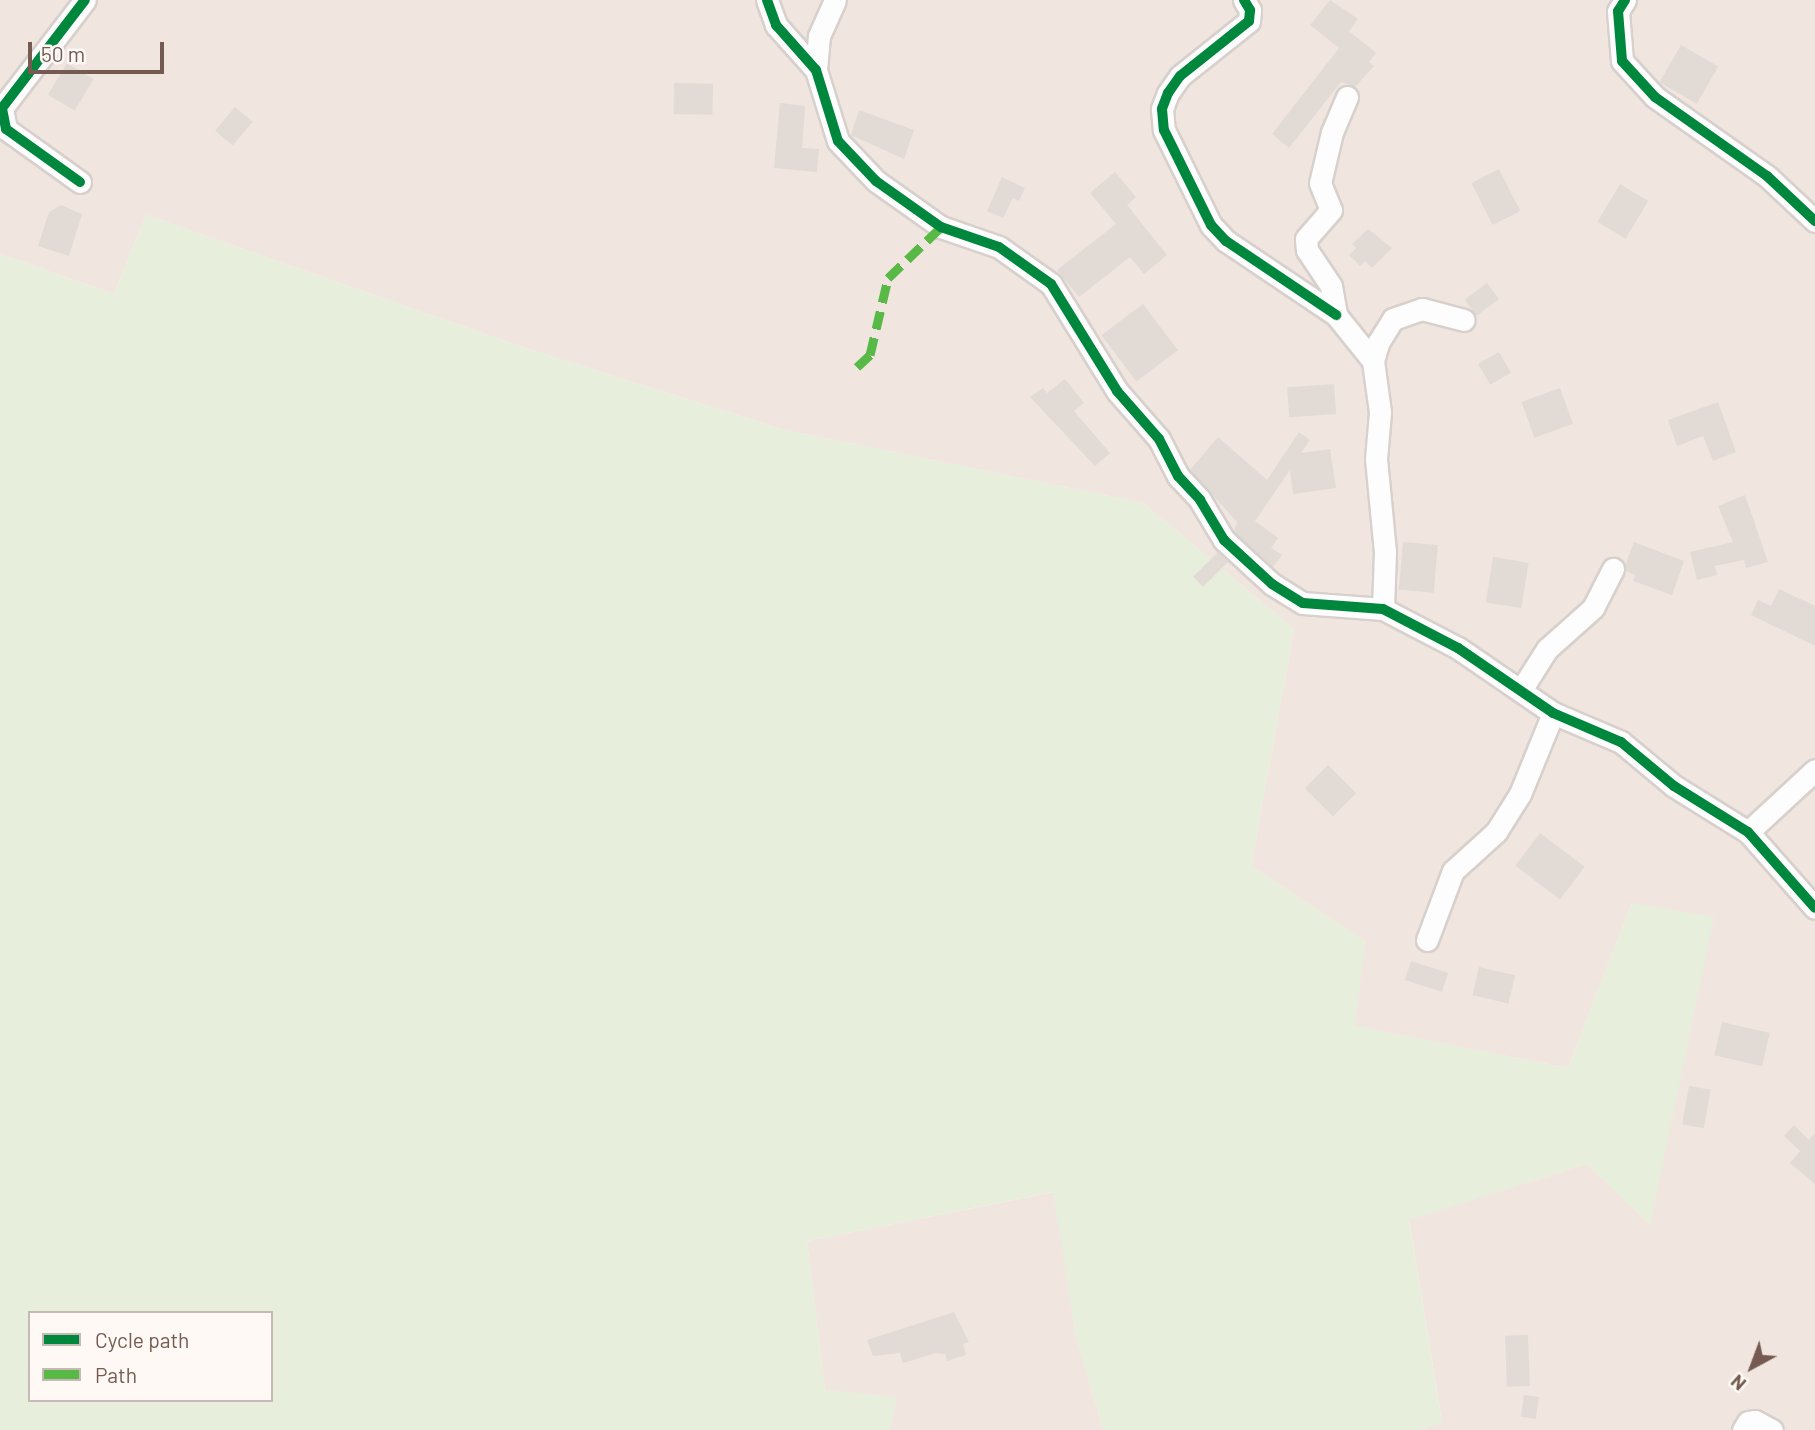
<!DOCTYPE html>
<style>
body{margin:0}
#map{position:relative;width:1815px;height:1430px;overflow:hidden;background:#f8f4f0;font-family:Barlow,sans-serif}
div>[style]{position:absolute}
.residential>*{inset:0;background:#f0e6df}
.green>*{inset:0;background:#e8eedc}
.building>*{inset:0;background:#e2dad5;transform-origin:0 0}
.roads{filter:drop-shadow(2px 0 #d7d0cc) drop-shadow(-2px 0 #d7d0cc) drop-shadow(0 2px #d7d0cc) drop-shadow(0 -2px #d7d0cc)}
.street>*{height:21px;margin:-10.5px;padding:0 10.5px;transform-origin:10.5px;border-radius:10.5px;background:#fefdfd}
.quiet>*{height:9px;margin-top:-4.5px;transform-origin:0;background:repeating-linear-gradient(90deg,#58b947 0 18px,transparent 0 27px)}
.cycleway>*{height:10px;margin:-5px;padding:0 5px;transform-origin:5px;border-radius:5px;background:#00873e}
span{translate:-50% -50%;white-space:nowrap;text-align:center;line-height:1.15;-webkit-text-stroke:5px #fef9f4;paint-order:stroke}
.legend{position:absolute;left:28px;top:1311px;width:245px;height:91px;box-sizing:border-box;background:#fef9f4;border:2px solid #c7b9b3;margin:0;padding:9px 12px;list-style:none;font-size:21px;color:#755a51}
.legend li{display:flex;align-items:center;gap:14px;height:35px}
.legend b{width:35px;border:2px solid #c7b9b3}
.north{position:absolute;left:1717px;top:1332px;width:70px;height:70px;-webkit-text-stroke:5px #fef9f4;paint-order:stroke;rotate:221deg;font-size:19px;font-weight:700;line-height:28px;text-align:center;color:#755a51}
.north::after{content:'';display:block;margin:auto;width:24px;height:32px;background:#755a51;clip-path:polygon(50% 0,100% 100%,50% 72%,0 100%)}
.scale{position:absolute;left:28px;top:42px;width:136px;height:32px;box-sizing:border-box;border:4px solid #755a51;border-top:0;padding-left:9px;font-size:21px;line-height:24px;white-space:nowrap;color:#755a51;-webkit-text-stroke:5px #fef9f4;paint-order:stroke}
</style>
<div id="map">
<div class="residential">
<div style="clip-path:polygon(0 0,1815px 0,1815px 1430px,1420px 1430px,1442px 1422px,1409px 1219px,1587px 1164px,1650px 1224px,1632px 903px,1568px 1068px,1354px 1026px,1365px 941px,1251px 866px,1294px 629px,1143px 503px,785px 430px,528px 349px,146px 215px,114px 294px,0 254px)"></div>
<div style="clip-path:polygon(1054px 1192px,1076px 1336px,1103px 1430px,890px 1430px,896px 1397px,825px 1391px,807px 1241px)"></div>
</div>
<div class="green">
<div style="clip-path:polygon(evenodd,146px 215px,528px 349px,785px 430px,1143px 503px,1294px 629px,1251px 866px,1365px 941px,1355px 1026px,1568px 1068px,1632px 903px,1714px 917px,1650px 1225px,1587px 1164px,1409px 1220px,1442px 1423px,1420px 1430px,1103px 1430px,1076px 1337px,1053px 1192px,807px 1241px,825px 1390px,896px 1397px,890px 1430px,0 1430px,0 254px,114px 294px,146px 215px,30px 1313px,271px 1313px,271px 1400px,30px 1400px,30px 1313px)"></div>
</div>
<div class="building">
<div style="clip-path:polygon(1330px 0,1358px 19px,1349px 31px,1376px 53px,1369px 62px,1374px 66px,1355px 87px,1341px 82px,1289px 148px,1272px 134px,1339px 48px,1310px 25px)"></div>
<div style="left:1681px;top:45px;width:43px;height:43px;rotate:30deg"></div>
<div style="left:67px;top:63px;width:31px;height:37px;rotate:31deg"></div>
<div style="left:674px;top:83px;width:39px;height:31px;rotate:1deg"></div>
<div style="clip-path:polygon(780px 103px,805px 106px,802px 148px,819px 149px,817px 172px,774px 168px)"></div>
<div style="left:235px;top:107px;width:23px;height:31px;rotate:40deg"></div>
<div style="clip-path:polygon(859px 110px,914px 130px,904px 159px,851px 135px)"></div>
<div style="left:1499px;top:169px;width:47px;height:31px;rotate:63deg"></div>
<div style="clip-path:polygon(1115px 172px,1136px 197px,1127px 205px,1167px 255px,1144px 274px,1130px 257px,1079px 297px,1057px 270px,1116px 224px,1090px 193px)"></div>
<div style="clip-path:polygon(1002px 177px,1025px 188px,1019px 201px,1013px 198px,1003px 218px,987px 211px)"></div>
<div style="left:1620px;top:184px;width:33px;height:44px;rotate:31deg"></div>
<div style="clip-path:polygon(61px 205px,82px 214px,69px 256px,38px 246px,49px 212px)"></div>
<div style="clip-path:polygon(1368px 229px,1392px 248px,1372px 268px,1365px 261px,1360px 266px,1349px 255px,1356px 248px,1352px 244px)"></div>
<div style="left:1487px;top:283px;width:20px;height:28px;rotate:53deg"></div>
<div style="left:1143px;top:304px;width:58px;height:52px;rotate:53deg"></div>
<div style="left:1499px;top:352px;width:24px;height:24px;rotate:60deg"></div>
<div style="clip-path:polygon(1065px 379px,1084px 403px,1074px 411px,1110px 453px,1095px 466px,1030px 397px,1043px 388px,1047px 393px)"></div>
<div style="left:1334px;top:384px;width:30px;height:47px;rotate:86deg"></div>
<div style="left:1560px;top:388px;width:38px;height:41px;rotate:70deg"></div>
<div style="clip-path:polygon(1718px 402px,1736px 452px,1713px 461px,1703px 436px,1677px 446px,1668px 420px)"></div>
<div style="clip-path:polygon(1299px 432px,1310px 440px,1301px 453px,1330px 449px,1336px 488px,1293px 494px,1290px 470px,1255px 521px,1278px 538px,1271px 548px,1282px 555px,1273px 567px,1234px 532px,1237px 522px,1190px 470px,1218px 437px,1267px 480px)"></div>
<div style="clip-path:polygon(1745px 495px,1768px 562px,1746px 568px,1744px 560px,1715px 566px,1717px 575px,1697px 580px,1690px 552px,1733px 542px,1718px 506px)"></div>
<div style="left:1403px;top:542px;width:35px;height:48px;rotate:5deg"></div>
<div style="clip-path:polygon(1634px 542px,1684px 561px,1672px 595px,1633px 581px,1635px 575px,1626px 571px,1625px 566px)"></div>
<div style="left:1218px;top:552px;width:14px;height:35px;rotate:45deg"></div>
<div style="left:1493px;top:557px;width:36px;height:46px;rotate:9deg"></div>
<div style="clip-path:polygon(1779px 589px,1815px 606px,1815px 646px,1751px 615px,1758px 600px,1771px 606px)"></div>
<div style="left:1328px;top:765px;width:40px;height:33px;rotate:45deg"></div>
<div style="left:1540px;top:833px;width:56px;height:41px;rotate:37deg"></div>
<div style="left:1411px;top:961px;width:39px;height:20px;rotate:18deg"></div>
<div style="left:1479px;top:967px;width:37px;height:29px;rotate:13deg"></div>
<div style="left:1722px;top:1022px;width:49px;height:34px;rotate:13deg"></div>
<div style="left:1689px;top:1086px;width:22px;height:39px;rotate:10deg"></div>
<div style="clip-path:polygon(1794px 1125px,1809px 1140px,1815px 1133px,1815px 1184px,1790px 1163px,1800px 1151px,1784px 1136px)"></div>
<div style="clip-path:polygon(954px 1312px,969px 1342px,963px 1344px,966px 1355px,947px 1361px,945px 1354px,936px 1353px,903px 1363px,900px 1353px,873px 1356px,867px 1340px)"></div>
<div style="left:1528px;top:1335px;width:51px;height:23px;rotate:88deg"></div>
<div style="left:1524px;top:1395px;width:15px;height:22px;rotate:8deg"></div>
</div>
<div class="roads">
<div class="street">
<div style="left:767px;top:0;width:27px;rotate:70deg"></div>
<div style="left:776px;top:25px;width:60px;rotate:48.4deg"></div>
<div style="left:816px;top:70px;width:74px;rotate:72.8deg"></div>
<div style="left:838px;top:141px;width:55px;rotate:46.5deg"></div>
<div style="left:876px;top:181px;width:80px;rotate:35.3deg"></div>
<div style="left:941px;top:227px;width:61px;rotate:19deg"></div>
<div style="left:999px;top:247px;width:64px;rotate:35.4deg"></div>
<div style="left:1051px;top:284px;width:126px;rotate:58.3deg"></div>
<div style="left:1117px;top:391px;width:64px;rotate:48.8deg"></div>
<div style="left:1159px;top:439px;width:42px;rotate:62.8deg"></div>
<div style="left:1178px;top:476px;width:33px;rotate:47deg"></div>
<div style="left:1200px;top:500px;width:47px;rotate:59deg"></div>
<div style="left:1224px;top:540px;width:65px;rotate:42.5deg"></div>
<div style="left:1272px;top:584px;width:36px;rotate:32deg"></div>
<div style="left:1303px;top:603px;width:80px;rotate:4.3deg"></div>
<div style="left:1383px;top:609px;width:85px;rotate:27.5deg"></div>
<div style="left:1458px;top:648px;width:115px;rotate:34.4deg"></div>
<div style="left:1553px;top:713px;width:74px;rotate:23.1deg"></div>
<div style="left:1621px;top:742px;width:69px;rotate:39.7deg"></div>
<div style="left:1674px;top:786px;width:87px;rotate:31.9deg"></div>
<div style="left:1748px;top:832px;width:101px;rotate:48.6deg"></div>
<div style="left:1244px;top:0;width:12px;rotate:59deg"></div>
<div style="left:1250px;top:10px;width:11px;rotate:95deg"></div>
<div style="left:1249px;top:21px;width:88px;rotate:141.4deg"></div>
<div style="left:1180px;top:76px;width:21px;rotate:125deg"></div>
<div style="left:1168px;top:93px;width:17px;rotate:111deg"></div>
<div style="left:1162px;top:109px;width:21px;rotate:85deg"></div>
<div style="left:1164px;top:130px;width:106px;rotate:63.7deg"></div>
<div style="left:1211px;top:225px;width:22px;rotate:47deg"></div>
<div style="left:1226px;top:241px;width:133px;rotate:33.9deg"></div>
<div style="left:1625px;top:0;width:13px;rotate:122deg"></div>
<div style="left:1618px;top:11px;width:50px;rotate:85.4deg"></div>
<div style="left:1622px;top:61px;width:49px;rotate:47.5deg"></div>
<div style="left:1655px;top:97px;width:137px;rotate:35.2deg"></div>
<div style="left:1767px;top:176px;width:66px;rotate:43.2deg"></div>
<div style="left:816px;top:70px;width:34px;rotate:-85deg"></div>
<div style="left:819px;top:36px;width:39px;rotate:-66deg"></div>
<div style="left:1347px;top:97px;width:38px;rotate:113deg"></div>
<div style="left:1332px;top:132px;width:52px;rotate:103.2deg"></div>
<div style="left:1320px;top:183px;width:29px;rotate:68deg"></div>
<div style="left:1331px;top:210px;width:38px;rotate:131deg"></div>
<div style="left:1306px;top:239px;width:11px;rotate:85deg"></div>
<div style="left:1307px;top:250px;width:43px;rotate:56.3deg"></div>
<div style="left:1331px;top:286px;width:29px;rotate:80deg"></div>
<div style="left:1336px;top:315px;width:59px;rotate:51.2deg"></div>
<div style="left:80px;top:182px;width:91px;rotate:-144.4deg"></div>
<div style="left:6px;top:129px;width:21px;rotate:-101deg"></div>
<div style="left:2px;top:108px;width:136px;rotate:-52.5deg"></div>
<div style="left:1383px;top:609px;width:57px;rotate:-88deg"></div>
<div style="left:1385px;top:552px;width:93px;rotate:-95.5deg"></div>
<div style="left:1376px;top:459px;width:47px;rotate:-85.1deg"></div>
<div style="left:1380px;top:412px;width:51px;rotate:-97.8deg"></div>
<div style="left:1373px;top:361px;width:19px;rotate:-74deg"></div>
<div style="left:1378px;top:343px;width:28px;rotate:-58deg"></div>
<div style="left:1393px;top:319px;width:31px;rotate:-19deg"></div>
<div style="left:1422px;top:309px;width:43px;rotate:14.7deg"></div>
<div style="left:1521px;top:690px;width:49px;rotate:-57.6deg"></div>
<div style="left:1547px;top:649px;width:62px;rotate:-41.7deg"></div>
<div style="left:1593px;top:608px;width:44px;rotate:-62.9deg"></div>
<div style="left:1748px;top:832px;width:91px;rotate:-42.8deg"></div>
<div style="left:1427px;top:940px;width:74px;rotate:-69.4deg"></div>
<div style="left:1453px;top:871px;width:58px;rotate:-42.2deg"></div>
<div style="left:1496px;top:832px;width:45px;rotate:-57.7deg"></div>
<div style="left:1520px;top:794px;width:87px;rotate:-67.8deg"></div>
<div style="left:1743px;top:1430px;width:9px;rotate:-58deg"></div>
<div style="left:1748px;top:1422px;width:7px;rotate:-8deg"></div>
<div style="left:1755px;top:1421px;width:19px;rotate:28deg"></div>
</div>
</div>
<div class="quiet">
<div style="left:857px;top:367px;width:18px;rotate:-43deg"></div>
<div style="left:870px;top:355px;width:79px;rotate:-76.8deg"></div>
<div style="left:888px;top:278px;width:74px;rotate:-43.9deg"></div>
</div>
<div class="cycleway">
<div style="left:767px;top:0;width:27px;rotate:70deg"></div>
<div style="left:776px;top:25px;width:60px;rotate:48.4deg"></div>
<div style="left:816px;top:70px;width:74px;rotate:72.8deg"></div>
<div style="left:838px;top:141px;width:55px;rotate:46.5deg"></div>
<div style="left:876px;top:181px;width:80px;rotate:35.3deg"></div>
<div style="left:941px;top:227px;width:61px;rotate:19deg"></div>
<div style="left:999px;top:247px;width:64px;rotate:35.4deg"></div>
<div style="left:1051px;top:284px;width:126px;rotate:58.3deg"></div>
<div style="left:1117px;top:391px;width:64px;rotate:48.8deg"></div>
<div style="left:1159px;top:439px;width:42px;rotate:62.8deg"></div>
<div style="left:1178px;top:476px;width:33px;rotate:47deg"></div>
<div style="left:1200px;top:500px;width:47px;rotate:59deg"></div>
<div style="left:1224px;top:540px;width:65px;rotate:42.5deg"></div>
<div style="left:1272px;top:584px;width:36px;rotate:32deg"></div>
<div style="left:1303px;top:603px;width:80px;rotate:4.3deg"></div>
<div style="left:1383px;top:609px;width:85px;rotate:27.5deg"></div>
<div style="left:1458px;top:648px;width:115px;rotate:34.4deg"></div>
<div style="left:1553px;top:713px;width:74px;rotate:23.1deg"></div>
<div style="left:1621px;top:742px;width:69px;rotate:39.7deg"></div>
<div style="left:1674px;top:786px;width:87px;rotate:31.9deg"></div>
<div style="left:1748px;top:832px;width:101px;rotate:48.6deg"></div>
<div style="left:1244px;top:0;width:12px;rotate:59deg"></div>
<div style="left:1250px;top:10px;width:11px;rotate:95deg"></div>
<div style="left:1249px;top:21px;width:88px;rotate:141.4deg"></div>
<div style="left:1180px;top:76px;width:21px;rotate:125deg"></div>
<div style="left:1168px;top:93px;width:17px;rotate:111deg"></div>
<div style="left:1162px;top:109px;width:21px;rotate:85deg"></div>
<div style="left:1164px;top:130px;width:106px;rotate:63.7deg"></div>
<div style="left:1211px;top:225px;width:22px;rotate:47deg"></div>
<div style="left:1226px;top:241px;width:133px;rotate:33.9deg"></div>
<div style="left:1625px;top:0;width:13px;rotate:122deg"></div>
<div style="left:1618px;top:11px;width:50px;rotate:85.4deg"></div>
<div style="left:1622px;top:61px;width:49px;rotate:47.5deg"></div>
<div style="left:1655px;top:97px;width:137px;rotate:35.2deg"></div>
<div style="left:1767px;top:176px;width:66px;rotate:43.2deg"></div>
<div style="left:80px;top:182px;width:91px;rotate:-144.4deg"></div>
<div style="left:6px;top:129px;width:21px;rotate:-101deg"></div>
<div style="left:2px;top:108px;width:136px;rotate:-52.5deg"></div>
</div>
<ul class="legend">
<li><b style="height:9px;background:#00873e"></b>Cycle path</li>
<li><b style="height:9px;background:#58b947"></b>Path</li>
</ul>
<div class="north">N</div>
<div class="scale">50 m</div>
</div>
